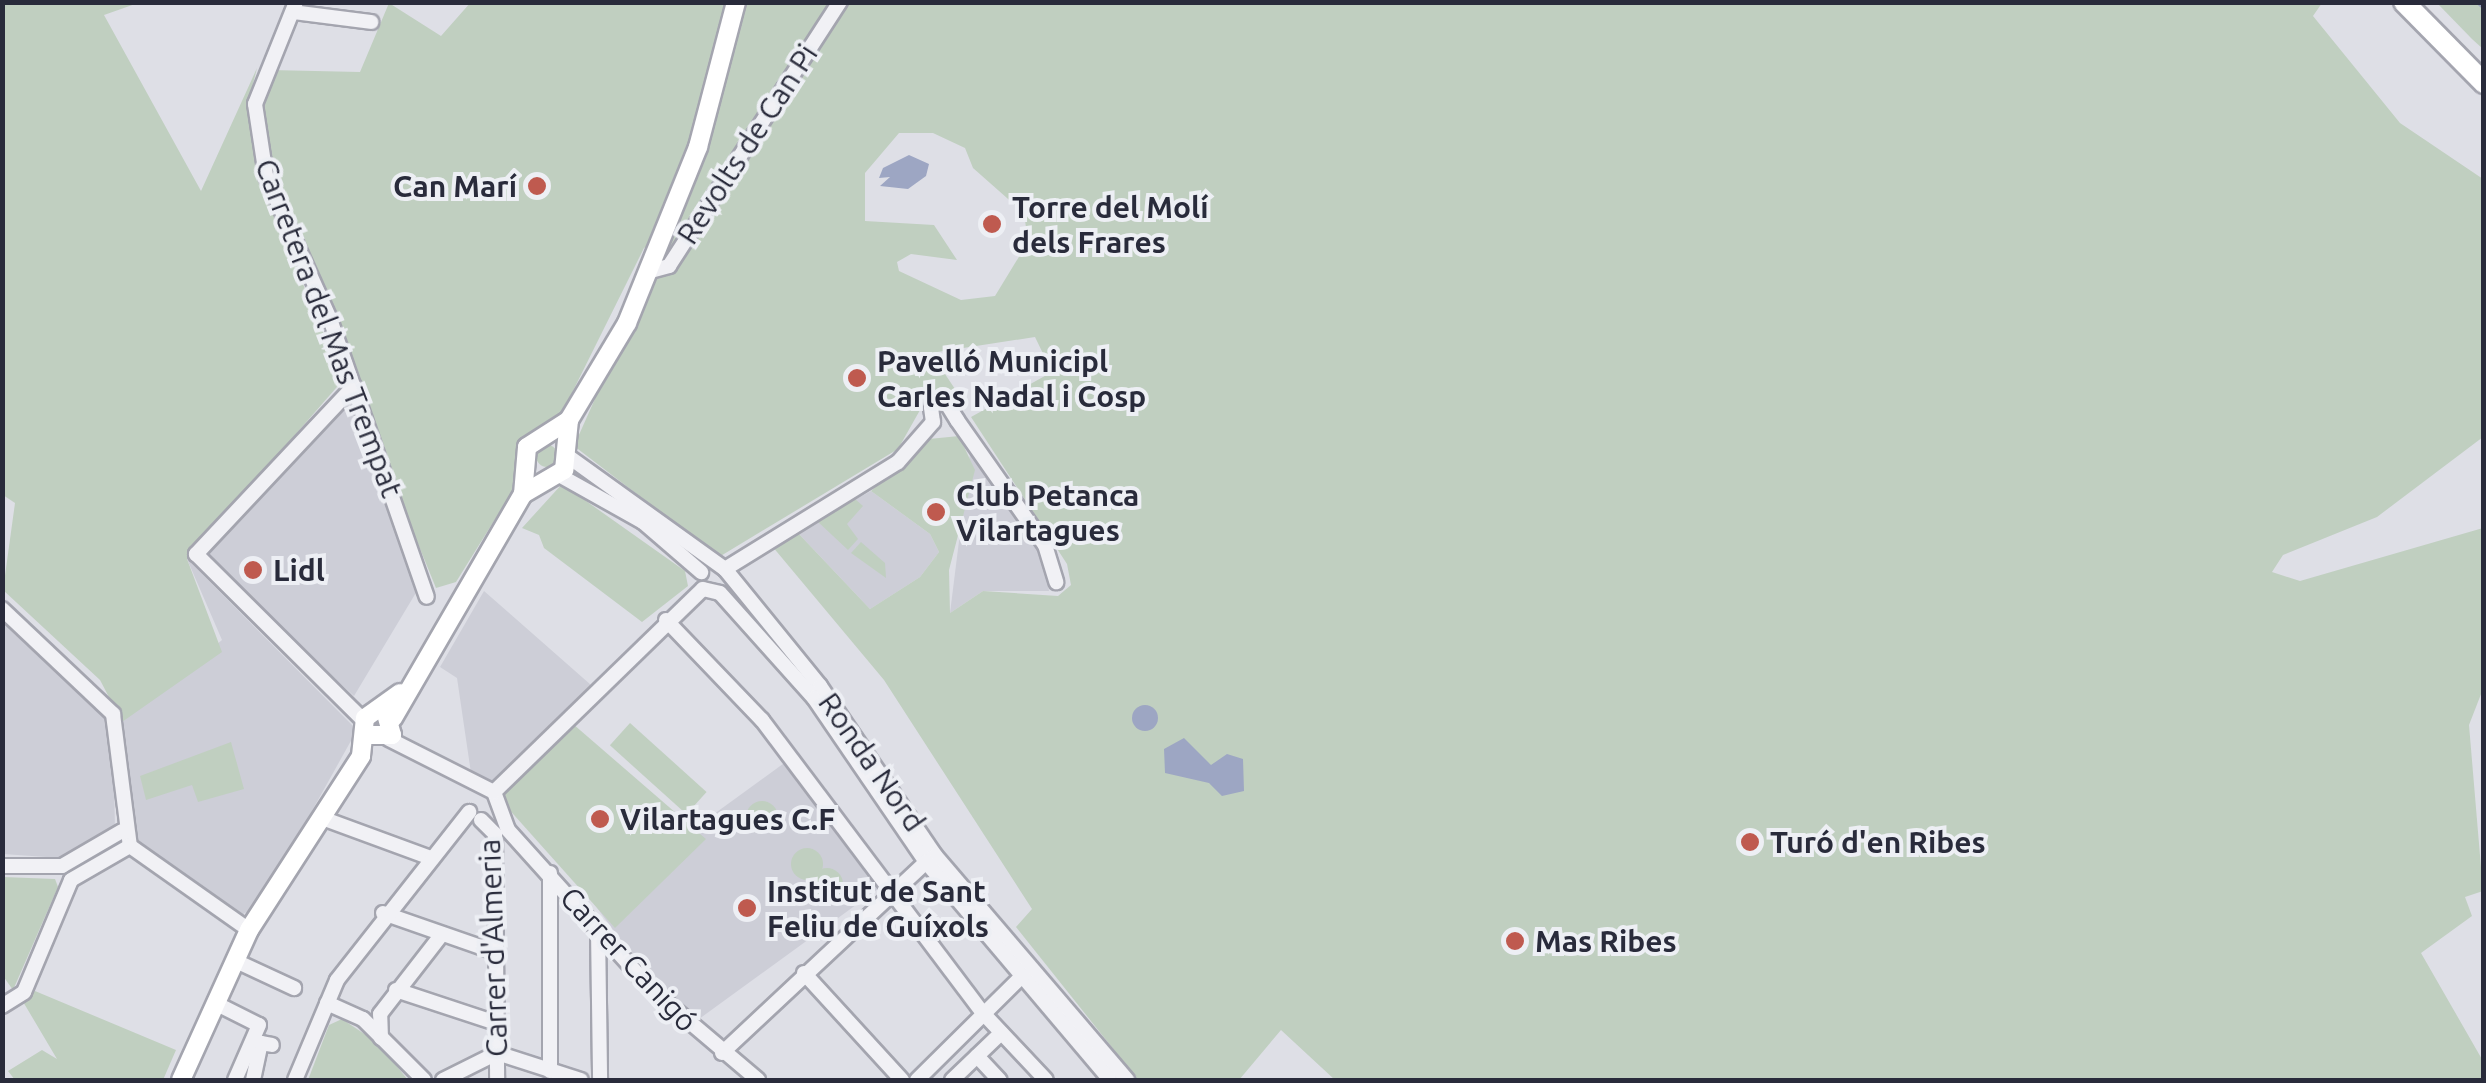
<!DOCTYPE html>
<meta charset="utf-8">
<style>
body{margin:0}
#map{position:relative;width:2486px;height:1083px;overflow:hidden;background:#dedfe6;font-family:Ubuntu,sans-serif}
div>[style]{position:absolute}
.built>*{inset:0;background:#cdced7;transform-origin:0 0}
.green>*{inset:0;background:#c0cfc0;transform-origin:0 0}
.round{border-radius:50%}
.water>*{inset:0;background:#9da6c3}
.stream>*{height:2.5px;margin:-1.25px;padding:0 1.25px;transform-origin:1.25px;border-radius:1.25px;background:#9da6c3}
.roads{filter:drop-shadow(2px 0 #a4a5af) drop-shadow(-2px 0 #a4a5af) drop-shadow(0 2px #a4a5af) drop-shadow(0 -2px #a4a5af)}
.minor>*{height:14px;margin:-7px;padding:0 7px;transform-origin:7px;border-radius:7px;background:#f1f1f5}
.major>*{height:18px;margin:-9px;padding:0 9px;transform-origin:9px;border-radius:9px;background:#fff}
.highway>*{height:20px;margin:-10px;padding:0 10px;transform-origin:10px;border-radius:10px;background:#fff}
.dots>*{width:28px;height:28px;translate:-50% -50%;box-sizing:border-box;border:5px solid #edeff4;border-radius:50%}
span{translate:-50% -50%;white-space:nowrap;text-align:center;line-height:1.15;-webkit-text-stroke:8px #edeff4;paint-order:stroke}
.street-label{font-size:30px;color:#292b3b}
.poi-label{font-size:30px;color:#292b3b;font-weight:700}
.right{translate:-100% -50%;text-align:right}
.left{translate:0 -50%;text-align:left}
.frame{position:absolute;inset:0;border:5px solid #292b3b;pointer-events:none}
</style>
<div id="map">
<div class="built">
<div style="clip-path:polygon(348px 400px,417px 591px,354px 696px,201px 555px)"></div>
<div style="clip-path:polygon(970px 453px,1042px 553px,1049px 591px,983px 591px,950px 613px)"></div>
<div style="clip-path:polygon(871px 491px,930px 534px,939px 552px,920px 577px,870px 609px,797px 532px)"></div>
<div style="clip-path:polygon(187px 559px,357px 730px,260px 904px,240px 916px,136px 843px,127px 801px,122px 722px,222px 640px)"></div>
<div style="clip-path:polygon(484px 591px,591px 685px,491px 783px,471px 773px,457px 678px,440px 667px)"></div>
<div style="clip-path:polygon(2px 622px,73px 678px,113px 725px,115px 831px,61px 858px,3px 854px)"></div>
<div style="left:787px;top:761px;width:157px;height:240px;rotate:54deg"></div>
</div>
<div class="green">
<div style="clip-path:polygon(evenodd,471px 2px,2322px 3px,2313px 16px,2400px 123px,2483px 179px,2483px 437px,2377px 517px,2283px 555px,2272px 572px,2300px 581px,2483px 528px,2483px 689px,2469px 725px,2483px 891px,2465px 897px,2472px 916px,2421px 953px,2483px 1061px,2483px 1080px,1335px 1080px,1281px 1030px,1239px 1080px,1138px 1080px,1016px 927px,1032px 909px,884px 680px,772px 546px,797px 532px,870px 609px,920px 577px,939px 552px,930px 534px,871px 491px,929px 439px,959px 436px,975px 470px,949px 570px,950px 613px,983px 591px,1058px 596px,1071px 585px,1067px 564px,971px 417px,1052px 372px,1035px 337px,931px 353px,955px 389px,924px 403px,898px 449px,719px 557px,574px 446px,669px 233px,644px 248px,555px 427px,533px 431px,516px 451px,520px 479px,456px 582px,436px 588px,266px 170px,257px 108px,270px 70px,360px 72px,389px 3px,441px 36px,471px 2px,899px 133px,933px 133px,965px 148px,973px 168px,1024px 213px,1028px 242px,995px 296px,961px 300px,899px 271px,897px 262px,911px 254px,957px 260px,934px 225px,865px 221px,865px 173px,899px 133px)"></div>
<div style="clip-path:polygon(3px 3px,138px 3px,104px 15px,201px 191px,257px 68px,249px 100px,261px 183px,343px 380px,187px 559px,222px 652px,122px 722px,100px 680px,3px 590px,15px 503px,3px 495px)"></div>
<div style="clip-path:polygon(2437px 3px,2483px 3px,2483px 49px,2472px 39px)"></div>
<div class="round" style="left:536px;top:445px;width:22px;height:22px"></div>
<div style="clip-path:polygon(562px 484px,685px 571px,688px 586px,642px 622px,544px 548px,539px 535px,522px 528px)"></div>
<div style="clip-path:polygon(855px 499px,863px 506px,847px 524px,858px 539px,848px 550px,816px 520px)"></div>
<div style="clip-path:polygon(861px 542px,885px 563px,886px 578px,851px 553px)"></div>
<div style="left:630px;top:723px;width:103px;height:30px;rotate:42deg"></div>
<div style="clip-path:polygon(573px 724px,706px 839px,615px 928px,506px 806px,505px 794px)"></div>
<div style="clip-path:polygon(231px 742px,244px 789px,198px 802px,192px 785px,146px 800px,140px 776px)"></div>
<div class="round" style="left:746px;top:801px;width:32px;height:32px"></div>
<div class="round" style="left:791px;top:848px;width:32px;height:32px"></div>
<div class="round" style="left:811px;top:868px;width:32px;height:32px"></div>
<div style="clip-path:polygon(3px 877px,55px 879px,58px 887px,13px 990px,3px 976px)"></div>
<div style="clip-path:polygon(35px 991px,176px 1050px,163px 1080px,15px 1080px,8px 1071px,42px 1050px,57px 1059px,22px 1000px)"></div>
<div style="clip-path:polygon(342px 1019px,378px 1043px,408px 1080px,308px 1080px,329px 1025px)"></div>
</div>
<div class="water">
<div style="clip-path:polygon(909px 155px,929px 164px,926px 176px,908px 189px,880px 186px,890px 177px,879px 178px,883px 168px)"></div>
<div class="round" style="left:1132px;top:705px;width:26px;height:26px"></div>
<div style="clip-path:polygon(1184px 738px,1211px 765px,1227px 754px,1243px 759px,1244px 791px,1222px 796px,1209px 783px,1165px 773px,1164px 749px)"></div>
</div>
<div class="stream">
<div style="left:2477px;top:2px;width:9px;rotate:41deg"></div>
</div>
<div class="roads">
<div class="minor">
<div style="left:296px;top:2px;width:110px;rotate:111.9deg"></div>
<div style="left:255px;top:104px;width:73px;rotate:81.3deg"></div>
<div style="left:266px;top:176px;width:157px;rotate:65.9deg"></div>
<div style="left:330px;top:319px;width:294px;rotate:70.8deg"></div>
<div style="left:293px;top:12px;width:79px;rotate:7.3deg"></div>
<div style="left:647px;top:272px;width:23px;rotate:-15deg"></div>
<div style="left:669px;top:266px;width:315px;rotate:-57.1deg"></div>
<div style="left:354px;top:386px;width:231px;rotate:133.2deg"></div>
<div style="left:196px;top:554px;width:237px;rotate:44.8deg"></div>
<div style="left:957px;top:420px;width:153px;rotate:54.9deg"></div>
<div style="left:1045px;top:545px;width:39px;rotate:73deg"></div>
<div style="left:933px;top:422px;width:15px;rotate:-98deg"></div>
<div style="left:931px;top:407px;width:15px;rotate:-32deg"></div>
<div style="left:944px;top:399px;width:25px;rotate:58deg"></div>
<div style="left:569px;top:457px;width:192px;rotate:35.7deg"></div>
<div style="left:559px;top:475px;width:96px;rotate:29.2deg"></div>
<div style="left:643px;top:522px;width:77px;rotate:40.8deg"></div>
<div style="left:725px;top:569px;width:151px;rotate:50.9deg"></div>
<div style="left:820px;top:686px;width:204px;rotate:55.8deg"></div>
<div style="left:935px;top:855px;width:296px;rotate:49.5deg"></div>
<div style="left:725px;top:569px;width:203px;rotate:-31.7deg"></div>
<div style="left:898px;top:462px;width:53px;rotate:-48.8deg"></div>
<div style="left:703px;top:589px;width:17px;rotate:13deg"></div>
<div style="left:720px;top:593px;width:141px;rotate:48.2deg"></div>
<div style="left:814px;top:698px;width:199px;rotate:55.7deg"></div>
<div style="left:926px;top:862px;width:285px;rotate:49.8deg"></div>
<div style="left:2px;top:609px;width:153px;rotate:43.4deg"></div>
<div style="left:113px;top:714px;width:133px;rotate:82.7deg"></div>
<div style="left:130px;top:846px;width:146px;rotate:35.2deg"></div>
<div style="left:666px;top:620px;width:139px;rotate:46.2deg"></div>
<div style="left:762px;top:720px;width:366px;rotate:53deg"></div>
<div style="left:982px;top:1012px;width:93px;rotate:46.7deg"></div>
<div style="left:389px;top:739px;width:118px;rotate:26.8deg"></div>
<div style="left:494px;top:792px;width:40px;rotate:69.8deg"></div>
<div style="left:508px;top:830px;width:215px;rotate:48deg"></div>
<div style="left:652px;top:990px;width:139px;rotate:40.3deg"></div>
<div style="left:494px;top:792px;width:291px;rotate:-44.2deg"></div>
<div style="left:322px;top:818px;width:116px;rotate:20.2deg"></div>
<div style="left:481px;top:820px;width:20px;rotate:45deg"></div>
<div style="left:495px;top:834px;width:246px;rotate:89.5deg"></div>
<div style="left:2px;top:866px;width:60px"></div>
<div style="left:62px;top:866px;width:69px;rotate:-30.3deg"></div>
<div style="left:550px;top:873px;width:198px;rotate:90deg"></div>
<div style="left:383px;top:913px;width:119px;rotate:19.2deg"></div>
<div style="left:598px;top:930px;width:150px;rotate:89.2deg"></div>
<div style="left:238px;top:962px;width:62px;rotate:24.9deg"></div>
<div style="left:804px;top:973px;width:145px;rotate:47.5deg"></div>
<div style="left:396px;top:990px;width:105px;rotate:18.3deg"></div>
<div style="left:215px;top:1003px;width:49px;rotate:26.6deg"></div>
<div style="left:259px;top:1025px;width:60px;rotate:113.6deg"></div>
<div style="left:327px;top:1003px;width:39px;rotate:24deg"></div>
<div style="left:363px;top:1019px;width:86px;rotate:45deg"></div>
<div style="left:2px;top:1006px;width:26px;rotate:-32deg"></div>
<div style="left:24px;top:992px;width:121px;rotate:-67.2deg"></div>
<div style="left:71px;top:880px;width:68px;rotate:-30deg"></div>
<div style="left:381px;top:1038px;width:24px;rotate:-92deg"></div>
<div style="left:380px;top:1014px;width:101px;rotate:-52.2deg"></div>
<div style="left:722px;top:1053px;width:279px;rotate:-43.1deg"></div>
<div style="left:977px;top:1056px;width:33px;rotate:47deg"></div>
<div style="left:253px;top:1080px;width:38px;rotate:-78deg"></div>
<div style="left:261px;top:1043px;width:11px;rotate:10deg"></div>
<div style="left:295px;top:1080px;width:108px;rotate:-67.2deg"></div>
<div style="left:337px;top:980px;width:214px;rotate:-51.8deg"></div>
<div style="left:443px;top:1080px;width:60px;rotate:-26.6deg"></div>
<div style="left:497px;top:1053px;width:88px;rotate:17.8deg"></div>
<div style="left:917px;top:1080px;width:148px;rotate:-44.7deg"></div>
<div style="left:952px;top:1080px;width:68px;rotate:-43.8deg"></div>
</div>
<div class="major">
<div style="left:523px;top:494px;width:47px;rotate:-85.1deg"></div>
<div style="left:527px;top:447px;width:50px;rotate:-32.7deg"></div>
<div style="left:569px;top:420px;width:113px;rotate:-59.1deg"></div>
<div style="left:627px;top:323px;width:190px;rotate:-68deg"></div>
<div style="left:698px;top:147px;width:150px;rotate:-75.3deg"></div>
<div style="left:393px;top:718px;width:259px;rotate:-59.9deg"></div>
<div style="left:523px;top:494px;width:48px;rotate:-30.3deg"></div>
<div style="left:564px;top:470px;width:50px;rotate:-84.3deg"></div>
<div style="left:366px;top:735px;width:26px"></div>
<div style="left:392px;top:735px;width:25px;rotate:-106deg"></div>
<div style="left:181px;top:1080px;width:165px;rotate:-65.6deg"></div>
<div style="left:249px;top:930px;width:207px;rotate:-57.2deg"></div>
<div style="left:361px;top:756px;width:38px;rotate:-84deg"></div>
<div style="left:365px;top:718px;width:43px;rotate:-35.5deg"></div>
</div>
<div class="highway">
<div style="left:2404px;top:2px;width:114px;rotate:45.4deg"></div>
</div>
</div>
<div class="dots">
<div style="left:537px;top:186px;background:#bf5a4f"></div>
<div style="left:992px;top:224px;background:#bf5a4f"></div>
<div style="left:857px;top:378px;background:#bf5a4f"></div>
<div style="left:936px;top:512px;background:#bf5a4f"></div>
<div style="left:253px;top:570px;background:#bf5a4f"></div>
<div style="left:600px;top:819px;background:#bf5a4f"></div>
<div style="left:1750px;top:842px;background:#bf5a4f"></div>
<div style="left:747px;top:908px;background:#bf5a4f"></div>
<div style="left:1515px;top:941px;background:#bf5a4f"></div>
</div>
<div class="street-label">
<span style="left:747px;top:144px;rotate:-57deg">Revolts de Can Pi</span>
<span style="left:329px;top:328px;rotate:69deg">Carretera del Mas Trempat</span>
<span style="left:872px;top:762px;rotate:55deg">Ronda Nord</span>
<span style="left:493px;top:948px;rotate:-92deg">Carrer d'Almeria</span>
<span style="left:629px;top:959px;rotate:47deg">Carrer Canigó</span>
</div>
<div class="poi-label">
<span class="right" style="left:517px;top:186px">Can Marí</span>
<span class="left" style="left:1012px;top:224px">Torre del Molí<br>dels Frares</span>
<span class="left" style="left:877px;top:378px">Pavelló Municipl<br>Carles Nadal i Cosp</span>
<span class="left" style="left:956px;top:512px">Club Petanca<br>Vilartagues</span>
<span class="left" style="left:273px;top:570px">Lidl</span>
<span class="left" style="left:620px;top:819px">Vilartagues C.F</span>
<span class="left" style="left:1770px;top:842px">Turó d'en Ribes</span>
<span class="left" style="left:767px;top:908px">Institut de Sant<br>Feliu de Guíxols</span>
<span class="left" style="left:1535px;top:941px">Mas Ribes</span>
</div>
<div class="frame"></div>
</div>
